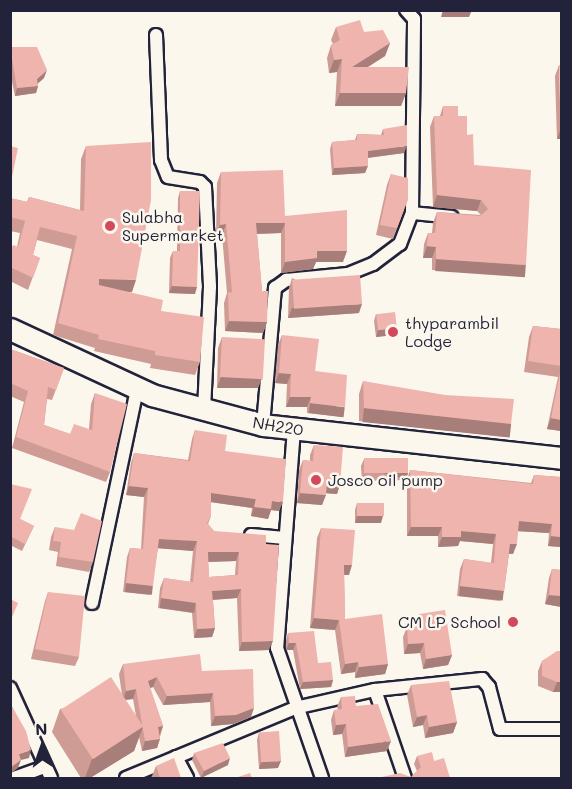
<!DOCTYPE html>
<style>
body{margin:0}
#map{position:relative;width:572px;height:789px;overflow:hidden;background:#fbf7ec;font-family:Mali,sans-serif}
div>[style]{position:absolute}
.roads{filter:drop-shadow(2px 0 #22223b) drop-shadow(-2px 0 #22223b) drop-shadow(0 2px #22223b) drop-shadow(0 -2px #22223b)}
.street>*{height:12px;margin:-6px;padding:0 6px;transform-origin:6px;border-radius:6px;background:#fbf7ec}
.highway>*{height:21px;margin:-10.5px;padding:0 10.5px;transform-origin:10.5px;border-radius:10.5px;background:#fbf7ec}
.wall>*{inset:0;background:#ce9b95}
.shaded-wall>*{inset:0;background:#a77e79;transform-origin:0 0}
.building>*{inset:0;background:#efb4ad;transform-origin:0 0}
.dots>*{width:16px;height:16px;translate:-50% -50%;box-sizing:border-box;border:3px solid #fbf7ec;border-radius:50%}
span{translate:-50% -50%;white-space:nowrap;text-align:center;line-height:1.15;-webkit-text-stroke:5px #fbf7ec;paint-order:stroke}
.poi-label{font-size:16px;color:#22223b}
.left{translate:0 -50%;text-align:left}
.right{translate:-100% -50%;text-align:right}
.street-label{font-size:16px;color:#22223b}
.frame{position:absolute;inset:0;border:12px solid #22223b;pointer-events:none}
.north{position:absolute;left:12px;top:717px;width:60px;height:60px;-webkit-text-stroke:4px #fbf7ec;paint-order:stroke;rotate:358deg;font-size:16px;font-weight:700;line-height:24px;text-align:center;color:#22223b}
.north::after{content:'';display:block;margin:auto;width:21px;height:27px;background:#22223b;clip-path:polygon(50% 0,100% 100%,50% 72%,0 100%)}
</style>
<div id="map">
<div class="roads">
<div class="street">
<div style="left:156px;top:35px;width:125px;rotate:87.7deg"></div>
<div style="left:161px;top:160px;width:18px;rotate:68deg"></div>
<div style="left:168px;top:177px;width:32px;rotate:9deg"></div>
<div style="left:200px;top:182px;width:7px;rotate:45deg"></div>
<div style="left:205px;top:187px;width:100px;rotate:87.1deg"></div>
<div style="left:210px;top:287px;width:124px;rotate:92.8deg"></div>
<div style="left:412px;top:213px;width:40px;rotate:5.7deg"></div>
<div style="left:263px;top:425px;width:138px;rotate:-85deg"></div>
<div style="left:275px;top:288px;width:14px;rotate:-36deg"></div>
<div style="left:286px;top:280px;width:62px;rotate:-5.5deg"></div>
<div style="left:348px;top:274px;width:27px;rotate:-22deg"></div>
<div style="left:373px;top:264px;width:34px;rotate:-37deg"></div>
<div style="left:400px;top:244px;width:33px;rotate:-69deg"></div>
<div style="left:412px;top:213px;width:194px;rotate:-89.4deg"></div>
<div style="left:414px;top:19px;width:12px;rotate:-132deg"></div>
<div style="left:294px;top:429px;width:220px;rotate:94.4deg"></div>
<div style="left:277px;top:648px;width:138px;rotate:70.9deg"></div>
<div style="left:251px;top:535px;width:34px;rotate:5deg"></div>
<div style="left:92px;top:603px;width:219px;rotate:-78.1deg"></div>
<div style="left:10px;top:688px;width:99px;rotate:65.5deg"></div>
<div style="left:375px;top:690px;width:93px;rotate:71.2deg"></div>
<div style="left:176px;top:757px;width:24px;rotate:62deg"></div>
<div style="left:14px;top:778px;width:32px;rotate:-20deg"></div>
<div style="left:126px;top:778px;width:183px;rotate:-22.5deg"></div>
<div style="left:295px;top:708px;width:82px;rotate:-12.7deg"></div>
<div style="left:375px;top:690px;width:108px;rotate:-5.9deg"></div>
<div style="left:482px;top:679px;width:11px;rotate:49deg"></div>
<div style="left:489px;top:687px;width:43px;rotate:75.3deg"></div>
<div style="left:500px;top:729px;width:62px"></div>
</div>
<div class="highway">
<div style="left:10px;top:329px;width:157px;rotate:24.9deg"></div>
<div style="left:152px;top:395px;width:115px;rotate:15.1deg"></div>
<div style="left:263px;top:425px;width:301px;rotate:6.3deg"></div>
</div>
</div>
<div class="wall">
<div style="clip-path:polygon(336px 27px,364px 32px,390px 43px,385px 56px,368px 67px,406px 93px,401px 106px,335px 106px,337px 72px,329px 73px,327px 58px,331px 45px,333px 44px,331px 40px)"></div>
<div style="clip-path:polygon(10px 47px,44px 78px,38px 83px,38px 86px,36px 93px,15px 96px,10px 72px)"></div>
<div style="clip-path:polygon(559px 65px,561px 139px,557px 139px,555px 76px)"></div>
<div style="clip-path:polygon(443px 106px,458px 116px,467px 135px,474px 165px,526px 265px,522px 276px,432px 270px,432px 258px,423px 258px,424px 244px,428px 233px,432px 233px,433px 223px,437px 212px,481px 215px,477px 211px,433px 207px,430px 127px,434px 116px,440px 116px)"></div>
<div style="clip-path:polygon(383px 129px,404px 153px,368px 158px,365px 173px,332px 175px,330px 149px,332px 142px,355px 140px,357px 134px,381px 135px)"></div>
<div style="clip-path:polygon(86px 146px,132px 292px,128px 292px,161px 311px,200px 362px,195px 375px,150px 368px,151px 364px,94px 351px,95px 348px,53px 335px,72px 249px,37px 240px,33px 255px,40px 258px,28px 290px,10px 281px,10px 251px,17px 247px,20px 233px,10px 231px,10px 198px,27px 202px,29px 197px,80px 210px,81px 159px)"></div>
<div style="clip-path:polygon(221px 172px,285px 216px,343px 262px,316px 262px,313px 269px,281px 273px,281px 233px,257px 234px,262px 291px,267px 322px,263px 333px,225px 331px,224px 303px,227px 293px,222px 235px,216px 235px,217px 183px)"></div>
<div style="clip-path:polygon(391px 174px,408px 199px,393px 239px,376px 235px,387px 185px)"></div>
<div style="clip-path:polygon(180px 191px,195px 294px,169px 293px,170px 258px,173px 251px,177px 251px,178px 198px)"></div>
<div style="clip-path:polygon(292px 278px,359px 313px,288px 318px,289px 288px)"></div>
<div style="clip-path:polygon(376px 314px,397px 328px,394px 335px,376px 337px,374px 321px)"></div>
<div style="clip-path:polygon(533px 326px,561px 329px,561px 431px,547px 429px,558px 377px,524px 372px,529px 337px)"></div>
<div style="clip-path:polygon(282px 335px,315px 371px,342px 417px,307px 413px,307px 407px,286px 407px,287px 384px,275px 383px,278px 345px)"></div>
<div style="clip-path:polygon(222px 337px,262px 378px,258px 388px,217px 388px,218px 348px)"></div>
<div style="clip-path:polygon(10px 349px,64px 368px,52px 400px,47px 399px,44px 425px,70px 434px,89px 429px,91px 404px,95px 393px,110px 472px,106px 482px,12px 448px,24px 402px,10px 396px)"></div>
<div style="clip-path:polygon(363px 381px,511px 424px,506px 437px,359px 421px,359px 394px)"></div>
<div style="clip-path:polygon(evenodd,195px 430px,225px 451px,279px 511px,271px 510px,268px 519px,251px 516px,252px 508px,211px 502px,211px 516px,208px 524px,214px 531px,266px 544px,269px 650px,239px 651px,237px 598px,213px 600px,215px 628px,212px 637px,194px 638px,192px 613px,158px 608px,160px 588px,164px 578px,190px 582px,193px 551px,158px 548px,150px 595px,123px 592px,127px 557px,130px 548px,141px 549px,144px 497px,126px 495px,131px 463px,134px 453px,188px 460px,192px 439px,195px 430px,236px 561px,235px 575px,209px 577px,208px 562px,236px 561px)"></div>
<div style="clip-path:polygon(314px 445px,340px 484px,337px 494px,326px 493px,322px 505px,297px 503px,299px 470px,303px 460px,310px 461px,310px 455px)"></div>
<div style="clip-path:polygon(364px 459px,408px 473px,406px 480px,362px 481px,361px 466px)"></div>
<div style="clip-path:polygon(410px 470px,531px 483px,534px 475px,561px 477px,561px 607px,545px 604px,549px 578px,552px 569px,561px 570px,561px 547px,548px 546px,549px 533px,518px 531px,513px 554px,509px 554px,504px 591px,500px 601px,457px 596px,460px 569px,464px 559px,491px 563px,493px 544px,460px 541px,458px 546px,438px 547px,438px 536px,407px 536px,407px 479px)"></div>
<div style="clip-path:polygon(10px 484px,20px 519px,34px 526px,22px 551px,10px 545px)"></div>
<div style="clip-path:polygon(357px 503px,381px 523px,355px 523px,355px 510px)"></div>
<div style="clip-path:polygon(55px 527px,93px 562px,89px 572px,56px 566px,58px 552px,49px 550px,51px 537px)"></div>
<div style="clip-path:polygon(321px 528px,349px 575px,344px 575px,345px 619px,388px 664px,385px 674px,355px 678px,355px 672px,341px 674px,335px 630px,310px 628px,317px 538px)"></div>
<div style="clip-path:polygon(48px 592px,79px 657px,75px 666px,31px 659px,45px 601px)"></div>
<div style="clip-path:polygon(419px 614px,452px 655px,448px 665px,423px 669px,420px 653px,404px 654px,403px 637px,407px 627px,416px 627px,416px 623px)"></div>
<div style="clip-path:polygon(288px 633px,318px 663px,333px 680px,331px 687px,300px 689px,293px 650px,286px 650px,286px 640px)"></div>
<div style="clip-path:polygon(561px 651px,561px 692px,553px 692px,538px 686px,538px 671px,542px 661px)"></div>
<div style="clip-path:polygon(evenodd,123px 664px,202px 671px,251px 717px,233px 724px,211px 726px,210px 702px,163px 705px,153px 687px,150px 688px,163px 726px,157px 748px,142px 751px,139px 737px,134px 751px,90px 778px,81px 778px,52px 732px,60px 709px,122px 695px,119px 674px,123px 664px,133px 699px,136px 716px,125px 700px,133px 699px)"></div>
<div style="clip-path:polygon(411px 685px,457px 722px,453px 733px,425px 738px,423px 725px,413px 727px,407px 695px)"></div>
<div style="clip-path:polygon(341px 697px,356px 706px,387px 751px,345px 757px,342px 734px,333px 735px,331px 720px,334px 710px,338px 710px,337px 707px)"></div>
<div style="clip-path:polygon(259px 732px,278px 768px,259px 769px,257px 740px)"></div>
<div style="clip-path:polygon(194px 753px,228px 765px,201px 778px,192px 760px)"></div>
<div style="clip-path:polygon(417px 756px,434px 761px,411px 777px,417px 771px,414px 764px)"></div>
<div style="clip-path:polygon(156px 766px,181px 778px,153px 778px,152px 776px)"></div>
</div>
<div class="shaded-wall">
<div style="clip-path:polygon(443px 10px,472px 10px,469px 17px,441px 17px)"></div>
<div style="clip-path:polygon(390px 43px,385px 56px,347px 80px,352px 67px)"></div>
<div style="clip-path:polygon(342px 59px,337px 72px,329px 73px,334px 60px)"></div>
<div style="clip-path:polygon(47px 70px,44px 78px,35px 86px,37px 79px)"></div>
<div style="clip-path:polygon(38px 86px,36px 93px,15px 96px,17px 88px)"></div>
<div style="clip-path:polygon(340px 93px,406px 93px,401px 106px,335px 106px)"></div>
<div style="clip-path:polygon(561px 128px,561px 139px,557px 139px)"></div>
<div style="clip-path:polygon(407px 146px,404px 153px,366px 158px,368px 151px)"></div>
<div style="clip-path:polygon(368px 166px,365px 173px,332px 175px,334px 168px)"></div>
<div style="clip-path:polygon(437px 195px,481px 200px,477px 211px,433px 207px)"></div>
<div style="clip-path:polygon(256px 223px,285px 223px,281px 233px,252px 234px)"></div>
<div style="clip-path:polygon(226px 224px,222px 235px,216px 235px,220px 225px)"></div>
<div style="clip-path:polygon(427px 246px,436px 247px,432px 258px,423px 258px)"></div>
<div style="clip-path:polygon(317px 251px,347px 251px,343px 262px,316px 262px,313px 269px,281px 273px,285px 262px)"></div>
<div style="left:436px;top:259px;width:90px;height:12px;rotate:4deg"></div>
<div style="clip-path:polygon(99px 279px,136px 280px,132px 292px,95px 291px)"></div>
<div style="clip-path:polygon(172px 286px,197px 287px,195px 294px,169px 293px)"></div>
<div style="clip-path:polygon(362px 304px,359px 313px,288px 318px,292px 308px)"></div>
<div style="clip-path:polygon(229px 321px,267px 322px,263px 333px,225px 331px)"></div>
<div style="clip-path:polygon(397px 328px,394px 335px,376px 337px,378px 330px)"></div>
<div style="clip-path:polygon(279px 373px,291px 374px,287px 384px,275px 383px)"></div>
<div style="clip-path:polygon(221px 377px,262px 378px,258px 388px,217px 388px)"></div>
<div style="clip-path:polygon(290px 397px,311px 397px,307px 407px,286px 407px)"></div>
<div style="left:310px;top:403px;width:35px;height:10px;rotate:7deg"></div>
<div style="left:364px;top:408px;width:148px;height:14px;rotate:6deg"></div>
<div style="clip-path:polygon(551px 418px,561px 420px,561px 431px,547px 429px)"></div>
<div style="left:408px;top:473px;width:7px;height:44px;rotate:106deg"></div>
<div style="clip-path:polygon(327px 483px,340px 484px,337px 494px,323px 493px)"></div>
<div style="clip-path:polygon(129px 486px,148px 488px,144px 497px,126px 495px)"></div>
<div style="left:211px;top:493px;width:45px;height:9px;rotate:8deg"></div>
<div style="clip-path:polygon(300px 493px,326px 495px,322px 505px,297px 503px)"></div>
<div style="clip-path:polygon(272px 501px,283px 502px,279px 511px,271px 510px,268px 519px,251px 516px,254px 507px)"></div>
<div style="clip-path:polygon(357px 516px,383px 516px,381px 523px,355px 523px)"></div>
<div style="clip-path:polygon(519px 521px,552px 524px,549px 533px,515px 531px)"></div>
<div style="clip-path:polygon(411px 527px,442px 527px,438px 536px,407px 536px)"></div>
<div style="clip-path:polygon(461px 531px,496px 534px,493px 544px,460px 541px,458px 546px,438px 547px,442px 537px)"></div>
<div style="clip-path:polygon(551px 536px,561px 537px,561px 547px,548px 546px)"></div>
<div style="clip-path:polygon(159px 539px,197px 541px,193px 551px,155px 548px)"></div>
<div style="clip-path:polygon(510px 544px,517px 544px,513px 554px,506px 553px)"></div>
<div style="clip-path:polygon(208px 552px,239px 552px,236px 561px,204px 562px)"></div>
<div style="clip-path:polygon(344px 565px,352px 565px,349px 575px,340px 575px)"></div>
<div style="left:126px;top:583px;width:27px;height:9px;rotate:6deg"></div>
<div style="left:460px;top:586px;width:44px;height:10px;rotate:6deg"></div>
<div style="clip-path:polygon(241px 589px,237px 598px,209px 600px,212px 591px)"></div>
<div style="clip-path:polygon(549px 595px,561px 596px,561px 607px,545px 604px)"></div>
<div style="left:161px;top:598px;width:35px;height:10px;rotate:8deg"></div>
<div style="clip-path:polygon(314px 618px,339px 620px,335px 630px,310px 628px)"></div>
<div style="clip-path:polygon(215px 628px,212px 637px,194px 638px,197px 629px)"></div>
<div style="clip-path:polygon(273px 641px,269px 650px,239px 651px,242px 642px)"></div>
<div style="clip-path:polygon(289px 643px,296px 643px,293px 650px,286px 650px)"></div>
<div style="clip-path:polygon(424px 643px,420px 653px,404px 654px,408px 644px)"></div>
<div style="clip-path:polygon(452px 655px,448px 665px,423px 669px,426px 659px)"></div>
<div style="clip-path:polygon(358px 662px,355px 672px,341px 674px,345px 664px)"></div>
<div style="clip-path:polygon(388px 664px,385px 674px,355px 678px,359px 667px)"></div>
<div style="clip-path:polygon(157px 677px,153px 687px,144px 690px,148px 681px)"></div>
<div style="clip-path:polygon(333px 680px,331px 687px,300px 689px,303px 682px)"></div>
<div style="clip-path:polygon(557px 682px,561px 682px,561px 692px,553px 692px)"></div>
<div style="clip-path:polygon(136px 689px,133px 699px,123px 700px,126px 691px)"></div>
<div style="clip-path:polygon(213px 693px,210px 702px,163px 705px,167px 696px)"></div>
<div style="clip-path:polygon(254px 708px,251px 717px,233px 724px,211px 726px,215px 716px)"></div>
<div style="clip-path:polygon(427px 715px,423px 725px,413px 727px,417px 717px)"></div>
<div style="clip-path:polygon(457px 722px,453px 733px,425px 738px,429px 727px)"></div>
<div style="clip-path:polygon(346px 724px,342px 734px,333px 735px,336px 725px)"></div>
<div style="clip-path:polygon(163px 726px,159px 736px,158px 727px)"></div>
<div style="clip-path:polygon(143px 727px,134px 751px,90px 778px,85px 778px,92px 759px)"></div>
<div style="clip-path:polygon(160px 739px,157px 748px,142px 751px,145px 741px)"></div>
<div style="clip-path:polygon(391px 741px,387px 751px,345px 757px,348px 747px)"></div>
<div style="clip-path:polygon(31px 750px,29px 758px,21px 760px,18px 768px,10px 774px,10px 768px,19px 754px)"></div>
<div style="clip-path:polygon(230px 758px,228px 765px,201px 778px,204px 771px)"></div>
<div style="clip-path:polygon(281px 761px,278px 768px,259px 769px,261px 762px)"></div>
</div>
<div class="building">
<div style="clip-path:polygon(360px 20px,364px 32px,383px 30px,390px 43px,352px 67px,409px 67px,406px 93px,340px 93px,342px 59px,334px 60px,331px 45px,340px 40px,336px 27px)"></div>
<div style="clip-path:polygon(10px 47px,37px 47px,47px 70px,37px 79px,38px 86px,17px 88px)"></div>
<div style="clip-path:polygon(559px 65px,561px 65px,561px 128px)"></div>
<div style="clip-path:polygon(443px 106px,458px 106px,458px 116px,467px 116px,467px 135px,473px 134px,474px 165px,531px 170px,526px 265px,436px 259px,436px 247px,427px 246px,428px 233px,435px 233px,437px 212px,480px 216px,488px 209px,481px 200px,437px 195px,434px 116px,443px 116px)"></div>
<div style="clip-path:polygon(407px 125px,407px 146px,368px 151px,368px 166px,334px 168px,332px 142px,357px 140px,357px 134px,384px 135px,383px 129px)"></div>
<div style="clip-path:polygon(151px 142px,151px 200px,136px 280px,99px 279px,99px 285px,163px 300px,161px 311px,204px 317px,200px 362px,155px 355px,155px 351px,98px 339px,99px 335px,58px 323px,77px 236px,40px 227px,33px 255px,40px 258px,33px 278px,10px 267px,10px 251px,13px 245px,18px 247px,25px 221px,10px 217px,10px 198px,28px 202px,29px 197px,84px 211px,86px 146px)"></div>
<div style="clip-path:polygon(10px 146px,18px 148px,12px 177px,10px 176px)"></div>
<div style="clip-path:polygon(283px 170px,285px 216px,347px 210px,347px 251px,317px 251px,317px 258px,285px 262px,285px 223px,256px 223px,262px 291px,268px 291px,267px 322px,229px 321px,228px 293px,232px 292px,226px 224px,220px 225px,221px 172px)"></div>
<div style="clip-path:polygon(391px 174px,408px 178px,408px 199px,397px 228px,380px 225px)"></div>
<div style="clip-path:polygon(180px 191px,200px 191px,197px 287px,172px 286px,173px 251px,180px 251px)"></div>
<div style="left:360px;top:275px;width:29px;height:68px;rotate:86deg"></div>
<div style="left:395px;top:312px;width:16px;height:19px;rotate:83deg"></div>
<div style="clip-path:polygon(533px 326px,561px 329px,561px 366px,528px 361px)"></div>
<div style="clip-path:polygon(282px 335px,319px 339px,315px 371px,347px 375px,345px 407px,310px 403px,311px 397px,290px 397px,291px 374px,279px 373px)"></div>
<div style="left:222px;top:337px;width:43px;height:40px;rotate:3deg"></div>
<div style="clip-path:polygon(10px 349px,64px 368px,56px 390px,48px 387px,44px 425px,70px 434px,74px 424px,92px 430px,95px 393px,127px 404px,110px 472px,16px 437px,28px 391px,10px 383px)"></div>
<div style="clip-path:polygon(561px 368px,561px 420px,551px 418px)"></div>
<div style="clip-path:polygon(363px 381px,445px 395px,514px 399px,511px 424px,364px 408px)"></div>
<div style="clip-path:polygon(evenodd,195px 430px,227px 435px,225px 451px,286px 459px,283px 502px,272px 501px,271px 509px,254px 507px,256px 499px,211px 493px,211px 516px,207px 523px,214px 531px,266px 535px,266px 544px,279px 545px,273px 641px,242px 642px,241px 589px,212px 591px,215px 628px,197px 629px,196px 603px,161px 598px,164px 578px,193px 582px,197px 541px,159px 539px,153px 586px,126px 583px,130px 548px,143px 549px,148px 488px,129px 486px,134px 453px,190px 461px,195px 430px,208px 552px,239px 552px,238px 575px,209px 577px,208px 552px)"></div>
<div style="clip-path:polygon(314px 445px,343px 447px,340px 484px,327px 483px,326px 495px,300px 493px,303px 460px,313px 461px)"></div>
<div style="left:408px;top:458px;width:15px;height:44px;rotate:90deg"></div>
<div style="clip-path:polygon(410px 470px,533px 484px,534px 475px,561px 477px,561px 537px,551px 536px,552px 524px,519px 521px,517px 544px,510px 544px,504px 591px,460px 586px,464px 559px,494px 563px,496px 534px,461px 531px,461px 537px,442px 537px,442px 527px,411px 527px)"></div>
<div style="clip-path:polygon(10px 484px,32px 489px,20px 519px,34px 526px,25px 544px,10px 536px)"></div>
<div style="left:357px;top:503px;width:27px;height:13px"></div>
<div style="clip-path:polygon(81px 513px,102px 521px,93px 562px,59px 557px,61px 542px,53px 541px,55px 527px,74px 530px)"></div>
<div style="clip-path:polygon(321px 528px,355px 530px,352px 565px,344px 565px,345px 619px,382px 614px,388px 664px,359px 667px,358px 662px,345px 664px,339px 620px,314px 618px)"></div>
<div style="clip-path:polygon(552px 569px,561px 570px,561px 596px,549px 595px)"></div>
<div style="clip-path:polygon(48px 592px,85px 596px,79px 657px,35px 649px)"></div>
<div style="clip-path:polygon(10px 599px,18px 603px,10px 622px)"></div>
<div style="clip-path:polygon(445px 610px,452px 655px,426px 659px,424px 643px,408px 644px,407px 627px,421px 626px,419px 614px)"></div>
<div style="clip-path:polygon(314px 631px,318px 663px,331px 662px,333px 680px,303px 682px,296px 643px,289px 643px,288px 633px)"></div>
<div style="clip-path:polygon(557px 651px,561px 651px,561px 682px,557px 682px,542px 676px,542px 661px)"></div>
<div style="clip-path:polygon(200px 654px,202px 671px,253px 669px,254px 708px,236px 715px,215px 716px,213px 693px,167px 696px,157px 677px,148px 681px,163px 726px,158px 727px,160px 739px,145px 741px,136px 689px,126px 691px,123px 664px)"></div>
<div style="left:111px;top:677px;width:59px;height:60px;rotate:57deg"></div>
<div style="clip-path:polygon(449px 681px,457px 722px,429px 727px,427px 715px,417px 717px,411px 685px)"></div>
<div style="clip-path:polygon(355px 696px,356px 706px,378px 704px,391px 741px,348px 747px,346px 724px,336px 725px,334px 710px,342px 709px,341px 697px)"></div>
<div style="clip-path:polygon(10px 703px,26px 731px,31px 750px,19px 754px,21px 760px,10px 768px)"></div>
<div style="left:279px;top:731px;width:30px;height:20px;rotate:86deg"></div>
<div style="clip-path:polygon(223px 743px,230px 758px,204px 771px,194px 753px)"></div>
<div style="clip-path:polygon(432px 752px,434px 761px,444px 758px,450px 778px,377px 778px,400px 773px,411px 777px,421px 767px,417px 756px)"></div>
<div style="clip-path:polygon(174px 758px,181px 778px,160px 778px,156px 766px)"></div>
<div style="clip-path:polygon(250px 773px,252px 778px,235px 778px)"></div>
</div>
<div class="dots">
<div style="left:110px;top:226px;background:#d1495b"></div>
<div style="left:393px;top:332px;background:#d1495b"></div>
<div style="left:316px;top:480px;background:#d1495b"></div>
<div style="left:513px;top:622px;background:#d1495b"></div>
</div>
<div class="poi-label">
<span class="left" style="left:122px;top:226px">Sulabha<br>Supermarket</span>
<span class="left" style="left:405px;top:332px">thyparambil<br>Lodge</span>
<span class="left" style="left:328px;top:480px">Josco oil pump</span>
<span class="right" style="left:501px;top:622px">CM LP School</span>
</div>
<div class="street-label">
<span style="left:278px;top:426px;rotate:9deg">NH220</span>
</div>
<div class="frame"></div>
<div class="north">N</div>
</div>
